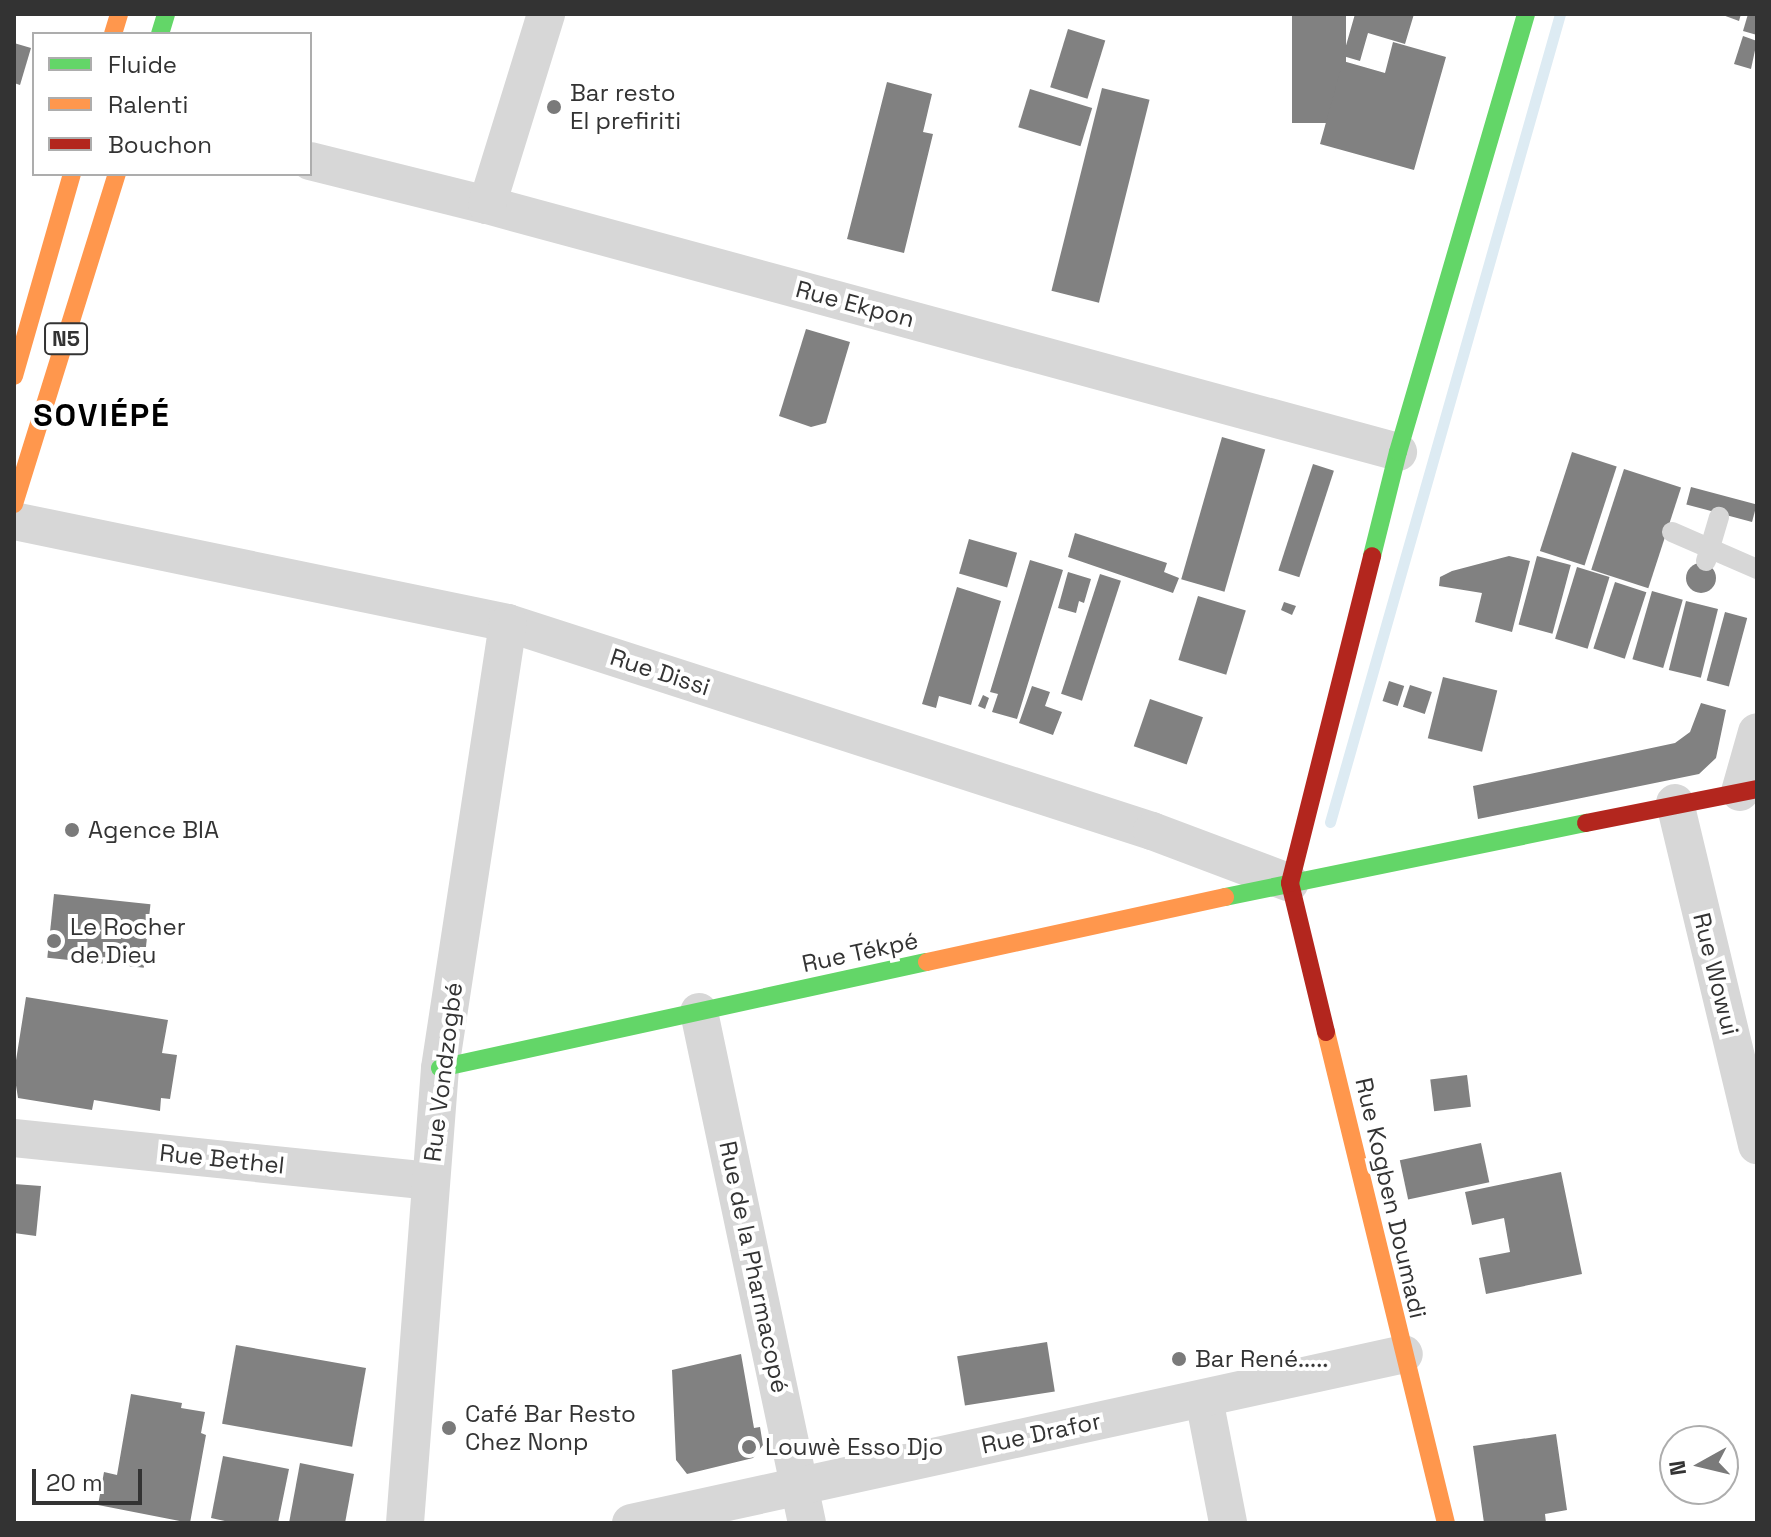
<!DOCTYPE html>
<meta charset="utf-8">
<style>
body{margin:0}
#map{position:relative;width:1771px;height:1537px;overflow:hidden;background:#fff;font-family:"Space Grotesk",sans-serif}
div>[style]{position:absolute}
.stream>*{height:11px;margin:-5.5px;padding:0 5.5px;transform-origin:5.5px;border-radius:5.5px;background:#ddebf3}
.building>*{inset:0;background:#818181;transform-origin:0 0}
.round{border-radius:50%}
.lane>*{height:20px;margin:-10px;padding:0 10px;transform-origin:10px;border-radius:10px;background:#d7d7d7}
.street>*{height:38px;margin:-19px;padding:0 19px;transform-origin:19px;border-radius:19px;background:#d7d7d7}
.fast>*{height:18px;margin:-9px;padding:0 9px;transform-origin:9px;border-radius:9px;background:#63d668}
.slow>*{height:18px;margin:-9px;padding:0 9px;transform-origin:9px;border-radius:9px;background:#ff974d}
.jam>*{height:18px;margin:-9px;padding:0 9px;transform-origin:9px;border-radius:9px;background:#b3261e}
.dots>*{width:22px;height:22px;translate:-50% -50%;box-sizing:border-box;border:4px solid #fff;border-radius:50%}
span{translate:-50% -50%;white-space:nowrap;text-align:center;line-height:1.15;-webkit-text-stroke:8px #fff;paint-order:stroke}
.shield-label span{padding:2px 6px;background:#fff;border:2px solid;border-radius:6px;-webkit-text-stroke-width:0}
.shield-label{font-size:22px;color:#333;font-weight:700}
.poi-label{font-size:24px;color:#333}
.left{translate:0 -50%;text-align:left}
.street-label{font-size:24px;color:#333}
.district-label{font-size:32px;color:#000;font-weight:700;letter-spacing:2px}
.frame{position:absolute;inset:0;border:16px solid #333;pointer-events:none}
.legend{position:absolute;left:32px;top:32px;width:280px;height:144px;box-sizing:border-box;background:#fff;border:2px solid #adadad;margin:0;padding:10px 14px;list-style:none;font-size:24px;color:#333}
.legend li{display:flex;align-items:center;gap:16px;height:40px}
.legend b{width:40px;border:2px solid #adadad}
.north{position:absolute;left:1659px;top:1425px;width:80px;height:80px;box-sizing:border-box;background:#fff;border:2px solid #adadad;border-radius:50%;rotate:262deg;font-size:22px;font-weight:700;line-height:32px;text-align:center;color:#333}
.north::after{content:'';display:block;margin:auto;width:28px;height:36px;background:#7a7a7a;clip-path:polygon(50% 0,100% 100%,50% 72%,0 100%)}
.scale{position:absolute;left:32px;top:1469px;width:110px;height:36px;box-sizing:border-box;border:4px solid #333;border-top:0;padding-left:10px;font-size:24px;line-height:28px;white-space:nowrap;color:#333;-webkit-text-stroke:6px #fff;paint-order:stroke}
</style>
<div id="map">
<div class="stream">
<div style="left:1330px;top:822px;width:840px;rotate:-74.11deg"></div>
</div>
<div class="building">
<div style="left:1292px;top:14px;width:54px;height:109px"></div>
<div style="clip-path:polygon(1355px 14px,1414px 14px,1405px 44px,1368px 33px,1360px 61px,1343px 56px)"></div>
<div style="clip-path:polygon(1720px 14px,1741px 14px,1739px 21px)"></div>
<div style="clip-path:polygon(1748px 14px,1757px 14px,1757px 35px,1743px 31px)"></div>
<div style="left:1068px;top:29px;width:39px;height:61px;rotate:17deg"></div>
<div style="clip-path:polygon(1743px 36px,1757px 41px,1751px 69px,1734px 64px)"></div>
<div style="clip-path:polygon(1393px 42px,1446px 57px,1414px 170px,1320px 144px,1343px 61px,1385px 73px)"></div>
<div style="clip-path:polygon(14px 43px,31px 48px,20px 85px,14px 83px)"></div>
<div style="clip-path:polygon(887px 82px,932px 94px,923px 132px,933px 134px,904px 253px,847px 239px)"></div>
<div style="left:1102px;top:88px;width:49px;height:209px;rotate:14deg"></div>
<div style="left:1030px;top:89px;width:65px;height:40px;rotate:17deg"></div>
<div style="clip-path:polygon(806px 329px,850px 342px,826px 423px,811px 427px,779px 416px)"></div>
<div style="left:1222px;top:437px;width:45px;height:148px;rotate:16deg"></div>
<div style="left:1572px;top:452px;width:47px;height:104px;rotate:18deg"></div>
<div style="left:1313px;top:464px;width:22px;height:112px;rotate:18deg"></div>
<div style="left:1624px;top:469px;width:60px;height:106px;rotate:18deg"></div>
<div style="left:1691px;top:487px;width:68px;height:18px;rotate:15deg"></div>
<div style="clip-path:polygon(1075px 533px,1167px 563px,1164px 572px,1179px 578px,1173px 593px,1068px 557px)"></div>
<div style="left:969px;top:539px;width:50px;height:36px;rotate:16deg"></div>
<div style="clip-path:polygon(1509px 556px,1530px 561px,1512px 632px,1475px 622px,1482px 593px,1439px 586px,1440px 577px,1452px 571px)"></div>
<div style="left:1537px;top:556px;width:35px;height:71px;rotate:15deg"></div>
<div style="clip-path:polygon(1030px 560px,1063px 570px,1017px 719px,992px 712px,998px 694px,990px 692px)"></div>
<div class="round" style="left:1686px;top:563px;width:30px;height:30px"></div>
<div style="left:1577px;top:567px;width:34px;height:75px;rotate:17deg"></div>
<div style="clip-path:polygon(1068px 572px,1091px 579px,1084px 603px,1079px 601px,1076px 613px,1058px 608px)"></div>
<div style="left:1100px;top:574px;width:22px;height:126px;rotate:18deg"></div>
<div style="left:1615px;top:582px;width:33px;height:70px;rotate:18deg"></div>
<div style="clip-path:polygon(957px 587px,1001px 601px,971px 705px,939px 696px,936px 708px,922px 704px)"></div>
<div style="left:1652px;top:591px;width:32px;height:71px;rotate:16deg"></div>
<div style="left:1198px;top:596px;width:50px;height:67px;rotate:17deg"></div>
<div style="left:1686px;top:601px;width:33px;height:71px;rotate:14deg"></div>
<div style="clip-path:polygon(1284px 602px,1296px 606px,1292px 615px,1281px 610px)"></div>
<div style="left:1725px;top:612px;width:23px;height:71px;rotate:15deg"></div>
<div style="left:1443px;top:677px;width:56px;height:63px;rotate:14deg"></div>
<div style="left:1389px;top:681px;width:16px;height:21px;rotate:18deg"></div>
<div style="left:1410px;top:685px;width:23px;height:23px;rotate:18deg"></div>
<div style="clip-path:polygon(1032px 686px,1050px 692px,1045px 706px,1062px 712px,1053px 735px,1019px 723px)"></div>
<div style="clip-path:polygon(983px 695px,989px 698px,985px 709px,978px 706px)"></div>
<div style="left:1150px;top:699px;width:56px;height:50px;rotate:19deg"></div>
<div style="clip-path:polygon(1701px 703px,1726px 710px,1716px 758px,1699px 774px,1478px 819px,1473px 786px,1675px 743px,1690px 732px)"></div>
<div style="left:54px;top:894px;width:97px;height:64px;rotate:6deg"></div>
<div style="clip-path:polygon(26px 997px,168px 1020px,162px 1053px,177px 1055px,170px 1099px,161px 1098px,160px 1111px,94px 1100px,92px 1110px,18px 1098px,14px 1073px)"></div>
<div style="left:1467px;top:1075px;width:32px;height:37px;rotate:83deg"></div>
<div style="left:1481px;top:1143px;width:40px;height:83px;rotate:78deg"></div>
<div style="clip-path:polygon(1561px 1172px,1582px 1274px,1486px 1294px,1479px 1258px,1510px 1252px,1504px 1218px,1472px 1225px,1465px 1192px)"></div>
<div style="clip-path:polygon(14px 1184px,41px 1186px,36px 1236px,14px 1233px)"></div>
<div style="left:1047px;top:1342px;width:50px;height:91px;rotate:81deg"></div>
<div style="left:236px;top:1345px;width:132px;height:80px;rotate:10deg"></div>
<div style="clip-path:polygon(741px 1354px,754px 1428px,760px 1427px,763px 1445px,753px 1458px,687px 1474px,676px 1460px,672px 1370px)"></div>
<div style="clip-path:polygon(131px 1394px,182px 1403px,181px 1408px,205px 1412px,201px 1433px,206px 1435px,190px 1523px,98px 1505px,104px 1472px,117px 1475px)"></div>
<div style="clip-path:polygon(1556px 1434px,1567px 1510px,1545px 1514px,1546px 1523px,1484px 1523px,1473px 1446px)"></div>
<div style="clip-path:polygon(223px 1456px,289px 1469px,278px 1523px,234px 1523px,211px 1518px)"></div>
<div style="clip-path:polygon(300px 1463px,354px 1474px,345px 1523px,289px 1523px)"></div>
</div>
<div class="lane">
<div style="left:1672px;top:532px;width:93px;rotate:23.5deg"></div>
<div style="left:1706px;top:561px;width:46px;rotate:-73.5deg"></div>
</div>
<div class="street">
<div style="left:310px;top:161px;width:182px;rotate:14deg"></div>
<div style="left:487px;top:205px;width:944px;rotate:15.17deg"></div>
<div style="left:487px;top:205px;width:200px;rotate:-72.8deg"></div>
<div style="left:14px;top:521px;width:504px;rotate:11.67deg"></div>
<div style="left:508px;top:623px;width:677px;rotate:17.9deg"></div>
<div style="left:1152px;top:831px;width:147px;rotate:20.6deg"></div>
<div style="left:1740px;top:792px;width:62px;rotate:-74.2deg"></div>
<div style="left:1675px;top:803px;width:352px;rotate:76.5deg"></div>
<div style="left:699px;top:1012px;width:522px;rotate:78.07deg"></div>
<div style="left:14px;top:1138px;width:418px;rotate:5.9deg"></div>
<div style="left:1204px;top:1399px;width:126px;rotate:79deg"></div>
<div style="left:405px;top:1523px;width:456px;rotate:-85.6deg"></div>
<div style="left:440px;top:1068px;width:450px;rotate:-81.3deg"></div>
<div style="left:631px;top:1523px;width:791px;rotate:-12.33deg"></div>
</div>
<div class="fast">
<div style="left:160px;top:34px;width:21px;rotate:-73deg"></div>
<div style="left:1372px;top:556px;width:107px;rotate:-76deg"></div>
<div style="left:1398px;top:452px;width:456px;rotate:-73.7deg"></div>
<div style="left:1225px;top:897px;width:369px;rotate:-11.6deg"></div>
<div style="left:440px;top:1068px;width:498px;rotate:-12.3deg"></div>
</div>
<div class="slow">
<div style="left:113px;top:34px;width:21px;rotate:-73deg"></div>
<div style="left:14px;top:376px;width:210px;rotate:-74deg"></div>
<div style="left:14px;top:504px;width:346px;rotate:-72.7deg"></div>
<div style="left:927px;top:962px;width:305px;rotate:-12.3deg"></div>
<div style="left:1326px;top:1032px;width:505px;rotate:76.27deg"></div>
</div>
<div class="jam">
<div style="left:1586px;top:823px;width:174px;rotate:-11.2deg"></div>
<div style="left:1326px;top:1032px;width:153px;rotate:-103.6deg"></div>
<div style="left:1290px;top:883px;width:337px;rotate:-75.9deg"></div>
</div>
<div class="dots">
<div style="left:554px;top:107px;background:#7a7a7a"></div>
<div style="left:72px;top:830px;background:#7a7a7a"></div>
<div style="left:54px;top:941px;background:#7a7a7a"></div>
<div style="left:1179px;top:1359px;background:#7a7a7a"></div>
<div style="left:449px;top:1428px;background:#7a7a7a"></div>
<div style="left:749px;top:1447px;background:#7a7a7a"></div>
</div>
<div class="shield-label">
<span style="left:66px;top:339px">N5</span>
</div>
<div class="poi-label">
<span class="left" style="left:570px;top:107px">Bar resto<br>El prefiriti</span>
<span class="left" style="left:88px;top:830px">Agence BIA</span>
<span class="left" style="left:70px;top:941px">Le Rocher<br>de Dieu</span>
<span class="left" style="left:1195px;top:1359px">Bar René.....</span>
<span class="left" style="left:465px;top:1428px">Café Bar Resto<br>Chez Nonp</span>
<span class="left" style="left:765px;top:1447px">Louwè Esso Djo</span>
</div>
<div class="street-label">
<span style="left:855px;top:304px;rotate:15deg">Rue Ekpon</span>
<span style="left:660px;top:672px;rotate:18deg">Rue Dissi</span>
<span style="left:860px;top:952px;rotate:-12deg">Rue Tékpé</span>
<span style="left:1716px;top:974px;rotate:76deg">Rue Wowui</span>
<span style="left:443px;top:1072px;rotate:-83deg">Rue Vondzogbé</span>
<span style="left:222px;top:1159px;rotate:6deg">Rue Bethel</span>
<span style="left:1391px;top:1198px;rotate:77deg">Rue Kogben Doumadi</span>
<span style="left:754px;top:1267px;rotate:78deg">Rue de la Pharmacopé</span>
<span style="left:1041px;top:1433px;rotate:-12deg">Rue Drafor</span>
</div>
<div class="district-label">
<span style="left:102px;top:415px">SOVIÉPÉ</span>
</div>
<div class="frame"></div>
<ul class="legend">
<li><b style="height:10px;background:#63d668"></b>Fluide</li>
<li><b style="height:10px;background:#ff974d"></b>Ralenti</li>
<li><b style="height:10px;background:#b3261e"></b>Bouchon</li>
</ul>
<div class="north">N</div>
<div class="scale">20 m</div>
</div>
